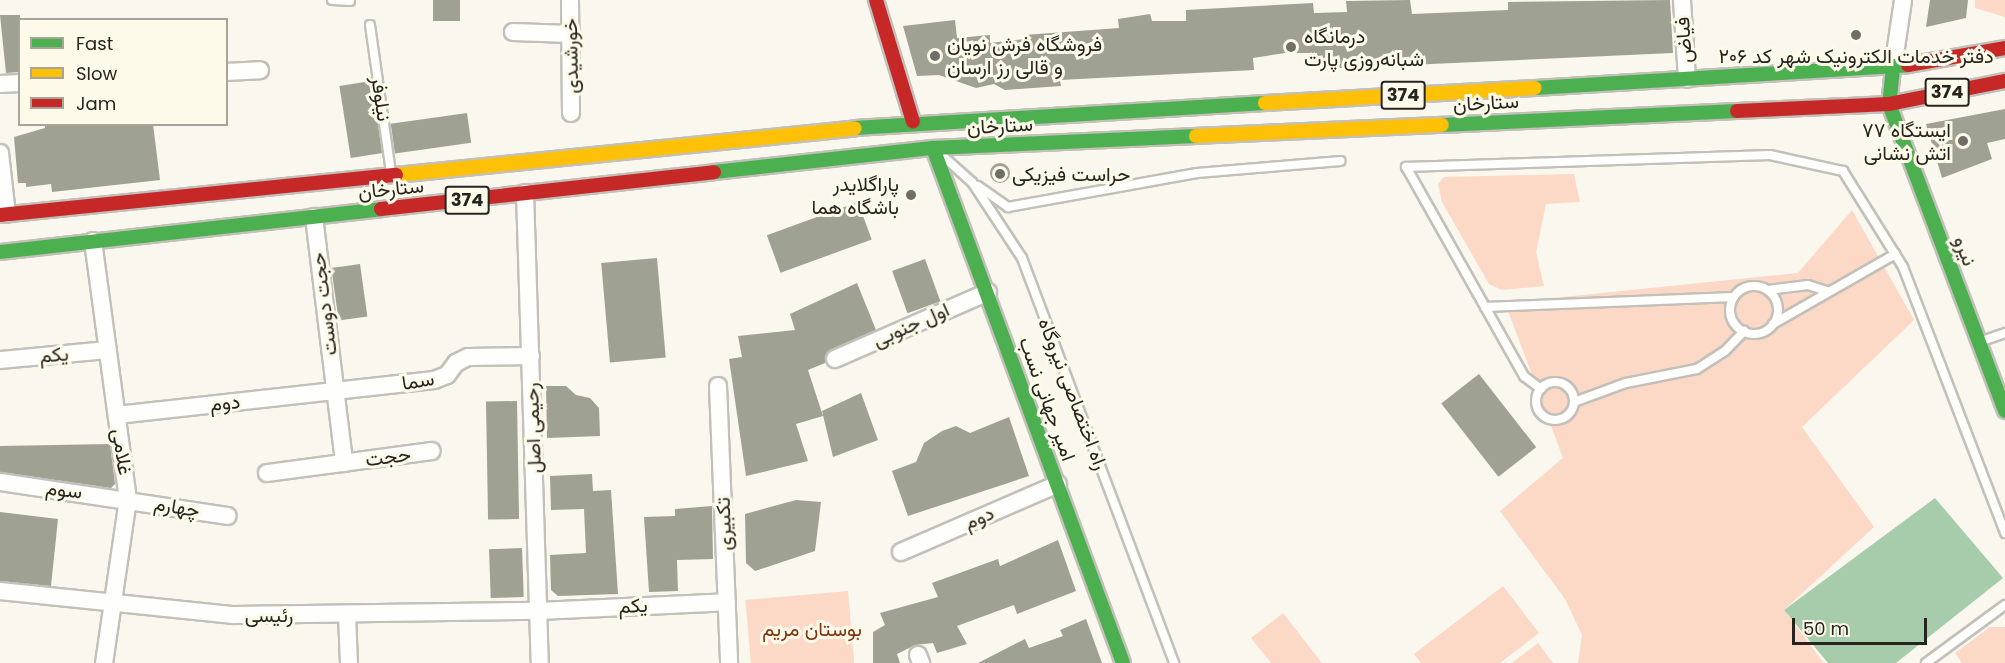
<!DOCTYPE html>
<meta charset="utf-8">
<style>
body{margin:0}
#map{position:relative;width:2005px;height:663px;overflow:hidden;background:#faf7ee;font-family:Poppins,Vazirmatn,sans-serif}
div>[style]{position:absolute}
.green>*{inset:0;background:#fcd8c7;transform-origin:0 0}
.water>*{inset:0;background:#a7ccab}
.building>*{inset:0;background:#9fa192;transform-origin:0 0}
.round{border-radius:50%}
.roads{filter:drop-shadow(2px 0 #c2c0b9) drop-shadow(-2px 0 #c2c0b9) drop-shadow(0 2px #c2c0b9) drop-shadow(0 -2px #c2c0b9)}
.lane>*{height:8px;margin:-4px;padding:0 4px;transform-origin:4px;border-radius:4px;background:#fefefc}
.lane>.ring{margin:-4px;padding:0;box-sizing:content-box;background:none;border:8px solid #fefefc;border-radius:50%}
.street>*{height:16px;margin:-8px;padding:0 8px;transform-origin:8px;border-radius:8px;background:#fefefc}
.fast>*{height:14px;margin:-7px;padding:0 7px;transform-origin:7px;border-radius:7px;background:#4caf50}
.slow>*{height:14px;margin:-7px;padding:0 7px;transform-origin:7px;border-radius:7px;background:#ffc107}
.jam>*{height:14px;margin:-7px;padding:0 7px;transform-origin:7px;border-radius:7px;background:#c62828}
.dots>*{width:16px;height:16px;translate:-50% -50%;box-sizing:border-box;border:3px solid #fefaea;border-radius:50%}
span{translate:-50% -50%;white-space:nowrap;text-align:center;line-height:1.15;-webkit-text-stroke:6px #fefaea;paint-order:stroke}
.shield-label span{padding:2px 4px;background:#fefaea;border:2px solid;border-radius:4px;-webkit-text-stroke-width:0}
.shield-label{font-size:18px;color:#25241e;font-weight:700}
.poi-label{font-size:20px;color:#25241e}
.left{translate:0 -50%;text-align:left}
.right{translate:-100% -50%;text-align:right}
.street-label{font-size:20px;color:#25241e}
.park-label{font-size:20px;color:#7e320e}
.legend{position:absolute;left:18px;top:18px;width:210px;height:108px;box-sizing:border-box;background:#fefaea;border:2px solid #a7a498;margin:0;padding:8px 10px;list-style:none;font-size:18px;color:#25241e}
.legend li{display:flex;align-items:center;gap:12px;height:30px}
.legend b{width:30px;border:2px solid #a7a498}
.scale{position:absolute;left:1792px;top:618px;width:135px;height:27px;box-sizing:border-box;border:3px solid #25241e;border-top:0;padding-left:8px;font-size:18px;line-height:21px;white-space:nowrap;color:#25241e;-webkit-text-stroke:4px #fefaea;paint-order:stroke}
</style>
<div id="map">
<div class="green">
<div style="clip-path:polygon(1975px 0,2005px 0,2005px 17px,1975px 8px)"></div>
<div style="clip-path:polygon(1574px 174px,1580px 202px,1546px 204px,1536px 252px,1544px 286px,1502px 290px,1489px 284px,1442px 202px,1438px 184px,1444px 177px)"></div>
<div style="clip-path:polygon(1852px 210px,1914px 320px,1802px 427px,1874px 527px,1784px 610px,1824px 663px,1578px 663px,1582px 635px,1565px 599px,1500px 511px,1563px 458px,1505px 303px,1798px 273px)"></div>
<div style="clip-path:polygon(1503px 586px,1539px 633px,1500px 663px,1421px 663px,1414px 654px)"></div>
<div style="left:848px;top:591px;width:72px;height:103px;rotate:85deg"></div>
<div style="clip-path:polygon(1283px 613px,1322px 663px,1271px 663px,1251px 638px)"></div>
<div style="clip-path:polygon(1990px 627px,2005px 627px,2005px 663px,1962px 663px,1955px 653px)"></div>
<div style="clip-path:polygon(1538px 643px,1553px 663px,1512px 663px)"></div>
</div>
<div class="water">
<div style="clip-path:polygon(1935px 498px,2003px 578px,1896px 663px,1828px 663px,1784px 610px)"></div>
</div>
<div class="building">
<div style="left:433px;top:0;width:27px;height:21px"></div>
<div style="clip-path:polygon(1410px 0,1412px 14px,1508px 10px,1508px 2px,1670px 0,1673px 53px,1319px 69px,1317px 53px,1285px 53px,1253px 58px,1254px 70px,1060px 80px,1061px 86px,1005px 90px,994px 84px,976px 88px,939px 75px,917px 76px,903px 26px,955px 20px,957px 38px,990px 35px,990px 43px,1025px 39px,1024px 35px,1119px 28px,1118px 19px,1150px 14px,1152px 21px,1186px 21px,1186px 10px,1313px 3px,1314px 13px,1347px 12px,1346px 1px)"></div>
<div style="clip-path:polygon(1930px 0,1968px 0,1966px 18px,1926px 27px)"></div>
<div style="clip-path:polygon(0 15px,20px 15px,20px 72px,6px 73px)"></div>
<div style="left:371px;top:81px;width:73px;height:32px;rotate:81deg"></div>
<div style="clip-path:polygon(2005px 109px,2005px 139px,1987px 143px,1992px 159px,1942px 178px,1926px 124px)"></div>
<div style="left:467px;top:113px;width:30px;height:77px;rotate:82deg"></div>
<div style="clip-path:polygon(45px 124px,153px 124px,160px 180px,52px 192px,51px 184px,26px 187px,26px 183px,18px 183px,14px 137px,45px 128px)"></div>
<div class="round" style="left:990px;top:163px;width:20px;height:20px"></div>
<div style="left:858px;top:202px;width:40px;height:97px;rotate:70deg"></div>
<div style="left:657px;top:258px;width:100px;height:56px;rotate:85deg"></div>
<div style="left:925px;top:259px;width:45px;height:35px;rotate:70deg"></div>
<div style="left:360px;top:264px;width:53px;height:29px;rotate:82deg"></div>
<div style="clip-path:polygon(857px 283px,876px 330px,830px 350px,825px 363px,808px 370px,823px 416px,796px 424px,808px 461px,746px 476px,729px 359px,742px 357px,738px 336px,795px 330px,790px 314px)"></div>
<div style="left:1479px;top:374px;width:93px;height:48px;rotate:52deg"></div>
<div style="clip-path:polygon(546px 386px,566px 386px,576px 395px,590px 398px,599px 408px,600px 436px,547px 438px)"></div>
<div style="clip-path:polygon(861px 393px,878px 440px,833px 457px,822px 411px)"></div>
<div style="left:517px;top:401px;width:118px;height:31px;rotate:89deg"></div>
<div style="clip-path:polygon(1009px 417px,1029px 476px,908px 516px,892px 471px,916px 462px,924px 443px,942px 431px,956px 426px,970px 433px)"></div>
<div style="clip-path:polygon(110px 444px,115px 484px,111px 488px,0 472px,0 446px)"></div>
<div style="clip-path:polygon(592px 474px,593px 491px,611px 490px,618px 594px,558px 596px,551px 590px,550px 555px,586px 553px,584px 509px,551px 510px,550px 476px)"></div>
<div style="clip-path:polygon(796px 500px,821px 502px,815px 551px,755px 571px,746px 563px,745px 514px)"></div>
<div style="clip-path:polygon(712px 506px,713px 559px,677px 560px,678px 591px,649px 592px,644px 517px,675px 516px,675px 509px)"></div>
<div style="clip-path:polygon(0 512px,58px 519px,51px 586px,0 581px)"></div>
<div style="clip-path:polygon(1058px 540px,1076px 591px,1017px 614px,1014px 605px,957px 626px,967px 644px,937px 653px,933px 643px,915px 645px,897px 654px,900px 663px,873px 663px,873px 632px,885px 625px,880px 613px,938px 597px,932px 583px,998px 559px,1000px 566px)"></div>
<div style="left:522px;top:548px;width:49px;height:33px;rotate:88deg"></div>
<div style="clip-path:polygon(1086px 619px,1102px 663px,978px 663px,1025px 639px,1029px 648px,1063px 636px,1060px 630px)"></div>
</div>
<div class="roads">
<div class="lane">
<div style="left:332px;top:0;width:18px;rotate:3deg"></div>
<div style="left:370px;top:25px;width:149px;rotate:81.9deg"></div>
<div style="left:945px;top:158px;width:36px;rotate:42deg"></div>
<div style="left:972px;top:182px;width:91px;rotate:56.7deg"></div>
<div style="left:1022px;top:258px;width:433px;rotate:69.4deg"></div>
<div style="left:978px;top:186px;width:37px;rotate:35deg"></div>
<div style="left:1008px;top:207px;width:192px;rotate:-10.2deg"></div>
<div style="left:1197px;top:173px;width:144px;rotate:-4.8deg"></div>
<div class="ring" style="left:1730px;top:286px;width:40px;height:40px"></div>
<div style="left:1768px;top:290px;width:40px;rotate:-7.1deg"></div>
<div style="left:1808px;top:285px;width:22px;rotate:18deg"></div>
<div style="left:1485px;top:307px;width:249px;rotate:-2.3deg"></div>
<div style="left:1773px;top:324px;width:141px;rotate:-29.8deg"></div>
<div style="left:1982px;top:341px;width:24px;rotate:-19deg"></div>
<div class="ring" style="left:1536px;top:382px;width:30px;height:30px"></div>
<div style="left:1541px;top:389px;width:21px;rotate:-143deg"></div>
<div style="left:1524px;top:376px;width:240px;rotate:-119.4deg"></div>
<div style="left:1406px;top:167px;width:364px;rotate:-1.9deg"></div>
<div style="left:1770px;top:155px;width:75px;rotate:12.4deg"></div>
<div style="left:1843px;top:171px;width:113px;rotate:58deg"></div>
<div style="left:1903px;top:267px;width:285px;rotate:69deg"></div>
<div style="left:1574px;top:402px;width:55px;rotate:-20.1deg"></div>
<div style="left:1626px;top:383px;width:72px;rotate:-11.2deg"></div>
<div style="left:1697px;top:369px;width:33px;rotate:-33deg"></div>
<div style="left:1725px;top:351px;width:28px;rotate:-46deg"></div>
<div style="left:1926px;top:663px;width:98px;rotate:-36.3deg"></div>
</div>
<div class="street">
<div style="left:570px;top:0;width:113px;rotate:89.5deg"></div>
<div style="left:1682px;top:0;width:79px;rotate:86.4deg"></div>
<div style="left:513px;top:32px;width:57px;rotate:2deg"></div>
<div style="left:1893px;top:68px;width:69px;rotate:-81.6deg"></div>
<div style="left:226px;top:72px;width:34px;rotate:-3deg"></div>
<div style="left:0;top:84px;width:20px;rotate:-3deg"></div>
<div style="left:0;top:153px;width:61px;rotate:83.5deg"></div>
<div style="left:525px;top:193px;width:470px;rotate:88.2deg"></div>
<div style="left:314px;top:217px;width:248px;rotate:83deg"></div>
<div style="left:93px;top:241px;width:260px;rotate:82.3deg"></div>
<div style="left:128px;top:499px;width:166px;rotate:98.3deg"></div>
<div style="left:835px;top:359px;width:167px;rotate:-23.6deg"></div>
<div style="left:0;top:360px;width:108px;rotate:-5.3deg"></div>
<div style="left:718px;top:386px;width:277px;rotate:87.7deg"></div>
<div style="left:117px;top:415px;width:319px;rotate:-6.3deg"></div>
<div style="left:434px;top:380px;width:14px;rotate:-21deg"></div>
<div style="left:447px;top:375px;width:15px;rotate:-53deg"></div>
<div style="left:456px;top:363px;width:13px;rotate:-27deg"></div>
<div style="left:468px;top:357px;width:63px;rotate:-0.9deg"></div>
<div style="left:267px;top:473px;width:166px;rotate:-7.6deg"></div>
<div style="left:0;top:482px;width:230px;rotate:8.5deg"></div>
<div style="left:901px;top:552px;width:171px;rotate:-23.4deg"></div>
<div style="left:0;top:591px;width:235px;rotate:5.9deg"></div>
<div style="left:234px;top:615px;width:305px;rotate:-0.8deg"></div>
<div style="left:539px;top:611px;width:188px;rotate:-2.7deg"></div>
<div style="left:347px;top:614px;width:49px;rotate:87.7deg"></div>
<div style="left:918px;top:655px;width:9px;rotate:69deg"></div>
</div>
<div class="fast">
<div style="left:1893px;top:68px;width:36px;rotate:96deg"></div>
<div style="left:1889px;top:104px;width:328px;rotate:69.3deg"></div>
<div style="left:1535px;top:88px;width:374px;rotate:-3.5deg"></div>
<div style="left:1442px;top:125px;width:295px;rotate:-2.7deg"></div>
<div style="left:855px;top:128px;width:411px;rotate:-3.5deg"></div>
<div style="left:933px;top:148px;width:549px;rotate:69.75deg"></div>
<div style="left:714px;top:172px;width:220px;rotate:-6.3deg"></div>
<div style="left:933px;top:148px;width:263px;rotate:-2.6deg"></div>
<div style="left:0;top:252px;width:383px;rotate:-6.4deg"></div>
</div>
<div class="slow">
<div style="left:1265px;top:103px;width:270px;rotate:-3.2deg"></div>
<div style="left:1196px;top:136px;width:246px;rotate:-2.6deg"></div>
<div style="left:396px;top:175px;width:461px;rotate:-5.8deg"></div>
</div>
<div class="jam">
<div style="left:876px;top:0;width:127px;rotate:73.1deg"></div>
<div style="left:1908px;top:65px;width:98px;rotate:-9.9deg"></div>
<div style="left:1737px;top:111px;width:152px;rotate:-2.6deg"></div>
<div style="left:1889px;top:104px;width:118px;rotate:-11.2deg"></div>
<div style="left:381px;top:209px;width:335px;rotate:-6.3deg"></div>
<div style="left:0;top:215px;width:398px;rotate:-5.8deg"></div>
</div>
</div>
<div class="dots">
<div style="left:1856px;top:35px;background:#706e67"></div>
<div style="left:1291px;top:47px;background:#706e67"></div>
<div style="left:935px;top:56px;background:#706e67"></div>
<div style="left:1963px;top:141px;background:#706e67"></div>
<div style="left:1000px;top:174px;background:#706e67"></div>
<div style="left:911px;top:195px;background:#706e67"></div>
</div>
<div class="shield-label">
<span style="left:1947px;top:92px">374</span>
<span style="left:1403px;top:95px">374</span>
<span style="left:467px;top:200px">374</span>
</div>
<div class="poi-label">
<span class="left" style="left:1304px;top:48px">درمانگاه<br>شبانه‌روزی پارت</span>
<span class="left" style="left:947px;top:56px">فروشگاه فرش نویان<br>و قالی رز ارسان</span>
<span style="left:1856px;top:56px">دفتر خدمات الکترونیک شهر کد ۲۰۶</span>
<span class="right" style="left:1951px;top:142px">ایستگاه ۷۷<br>اتش نشانی</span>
<span class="left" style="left:1012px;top:174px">حراست فیزیکی</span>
<span class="right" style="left:899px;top:196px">پاراگلایدر<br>باشگاه هما</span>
</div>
<div class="street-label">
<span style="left:1684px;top:40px;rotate:-94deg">فیاض</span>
<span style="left:571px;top:56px;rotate:-91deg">خورشیدی</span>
<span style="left:381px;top:99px;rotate:82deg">نیلوفر</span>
<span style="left:1486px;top:103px;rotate:-3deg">ستارخان</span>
<span style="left:1000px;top:126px;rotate:-3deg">ستارخان</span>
<span style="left:391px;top:189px;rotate:-6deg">ستارخان</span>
<span style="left:1965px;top:251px;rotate:69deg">نیرو</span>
<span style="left:324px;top:304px;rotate:-97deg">حجت دوست</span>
<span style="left:911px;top:325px;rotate:-24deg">اول جنوبی</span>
<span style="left:54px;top:355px;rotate:-5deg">یکم</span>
<span style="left:418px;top:381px;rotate:-9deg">سما</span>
<span style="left:1073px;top:394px;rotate:69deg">راه اختصاصی نیروگاه</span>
<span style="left:1047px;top:399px;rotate:70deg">امیر جهانی نسب</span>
<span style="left:225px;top:403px;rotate:-6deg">دوم</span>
<span style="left:533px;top:428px;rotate:-92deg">رحیمی اصل</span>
<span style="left:122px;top:452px;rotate:82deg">غلامی</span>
<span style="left:388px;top:457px;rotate:-7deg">حجت</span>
<span style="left:64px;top:490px;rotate:7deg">سوم</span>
<span style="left:177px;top:507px;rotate:10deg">چهارم</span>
<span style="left:979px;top:518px;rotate:-24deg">دوم</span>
<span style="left:724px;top:524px;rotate:-92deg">تکبیری</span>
<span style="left:633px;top:606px;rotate:-3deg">یکم</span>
<span style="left:269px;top:615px">رئیسی</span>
</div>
<div class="park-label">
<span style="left:812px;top:629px">بوستان مریم</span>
</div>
<ul class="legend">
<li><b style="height:8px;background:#4caf50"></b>Fast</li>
<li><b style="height:8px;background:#ffc107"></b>Slow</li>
<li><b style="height:8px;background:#c62828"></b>Jam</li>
</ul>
<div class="scale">50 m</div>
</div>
